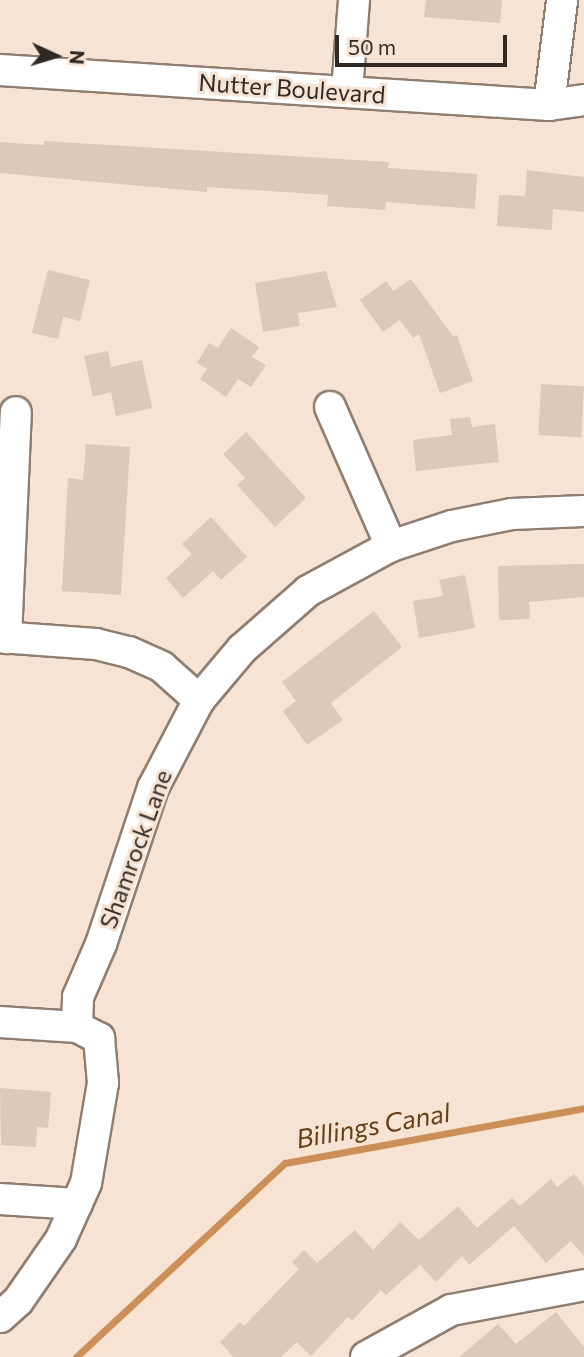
<!DOCTYPE html>
<style>
body{margin:0}
#map{position:relative;width:584px;height:1357px;overflow:hidden;background:#f6e3d3;font-family:Commissioner,sans-serif}
div>[style]{position:absolute}
.stream>*{height:7px;margin:-3.5px;padding:0 3.5px;transform-origin:3.5px;border-radius:3.5px;background:#cb8f57}
.building>*{inset:0;background:#dcc9ba;transform-origin:0 0}
.roads{filter:drop-shadow(2px 0 #8f7e70) drop-shadow(-2px 0 #8f7e70) drop-shadow(0 2px #8f7e70) drop-shadow(0 -2px #8f7e70)}
.minor>*{height:30px;margin:-15px;padding:0 15px;transform-origin:15px;border-radius:15px;background:#fff}
span{translate:-50% -50%;white-space:nowrap;text-align:center;line-height:1.15;-webkit-text-stroke:6px #f6e3d3;paint-order:stroke}
.street-label{font-size:24px;color:#312a24}
.water-label{font-size:26px;color:#673e14;font-style:italic}
.north{position:absolute;left:21px;top:21px;width:70px;height:70px;-webkit-text-stroke:5px #f6e3d3;paint-order:stroke;rotate:94deg;font-size:19px;font-weight:700;line-height:28px;text-align:center;color:#312a24}
.north::after{content:'';display:block;margin:auto;width:24px;height:32px;background:#312a24;clip-path:polygon(50% 0,100% 100%,50% 72%,0 100%)}
.scale{position:absolute;left:335px;top:35px;width:172px;height:32px;box-sizing:border-box;border:4px solid #312a24;border-top:0;padding-left:9px;font-size:21px;line-height:24px;white-space:nowrap;color:#312a24;-webkit-text-stroke:5px #f6e3d3;paint-order:stroke}
</style>
<div id="map">
<div class="stream">
<div style="left:76px;top:1357px;width:285px;rotate:-42.9deg"></div>
<div style="left:285px;top:1163px;width:304px;rotate:-10.4deg"></div>
</div>
<div class="building">
<div style="clip-path:polygon(426px 0,502px 0,500px 23px,424px 17px)"></div>
<div style="clip-path:polygon(44px 141px,389px 162px,388px 168px,477px 174px,475px 209px,386px 202px,385px 210px,327px 206px,328px 195px,207px 187px,207px 192px,0 173px,0 142px,44px 145px)"></div>
<div style="clip-path:polygon(527px 170px,584px 177px,584px 212px,553px 209px,552px 230px,497px 226px,499px 195px,525px 196px)"></div>
<div style="clip-path:polygon(48px 270px,90px 280px,80px 321px,63px 317px,58px 339px,32px 333px)"></div>
<div style="clip-path:polygon(326px 271px,337px 307px,298px 313px,300px 326px,263px 332px,255px 283px)"></div>
<div style="clip-path:polygon(411px 279px,453px 336px,457px 335px,473px 381px,440px 393px,419px 334px,413px 338px,400px 320px,383px 332px,360px 300px,386px 281px,393px 291px)"></div>
<div style="clip-path:polygon(231px 328px,259px 347px,252px 357px,266px 365px,251px 387px,238px 379px,226px 397px,200px 379px,207px 369px,197px 363px,209px 343px,218px 348px)"></div>
<div style="clip-path:polygon(108px 351px,111px 367px,142px 360px,152px 408px,116px 416px,111px 392px,93px 397px,84px 356px)"></div>
<div style="left:541px;top:384px;width:43px;height:51px;rotate:3deg"></div>
<div style="clip-path:polygon(470px 417px,472px 427px,495px 424px,499px 462px,416px 471px,413px 440px,452px 435px,450px 419px)"></div>
<div style="clip-path:polygon(246px 432px,306px 498px,275px 527px,237px 485px,245px 478px,223px 454px)"></div>
<div style="clip-path:polygon(86px 444px,130px 447px,121px 595px,62px 591px,68px 478px,83px 480px)"></div>
<div style="clip-path:polygon(211px 517px,247px 557px,221px 580px,213px 571px,183px 598px,166px 578px,192px 554px,182px 544px)"></div>
<div style="clip-path:polygon(584px 564px,584px 597px,529px 602px,530px 619px,499px 620px,498px 566px)"></div>
<div style="clip-path:polygon(465px 575px,475px 628px,419px 638px,413px 601px,443px 596px,439px 580px)"></div>
<div style="clip-path:polygon(374px 611px,402px 647px,331px 703px,343px 720px,307px 745px,283px 711px,296px 701px,282px 682px)"></div>
<div style="clip-path:polygon(0 1088px,51px 1092px,48px 1128px,37px 1127px,36px 1147px,1px 1145px)"></div>
<div style="clip-path:polygon(574px 1174px,584px 1186px,584px 1256px,571px 1241px,546px 1263px,514px 1226px,469px 1265px,462px 1256px,436px 1282px,420px 1265px,386px 1295px,381px 1290px,352px 1321px,348px 1317px,311px 1356px,297px 1342px,281px 1357px,233px 1357px,220px 1342px,240px 1322px,244px 1326px,299px 1269px,292px 1262px,304px 1250px,317px 1263px,355px 1230px,373px 1250px,400px 1222px,419px 1240px,458px 1206px,477px 1228px,512px 1198px,520px 1206px,551px 1179px,557px 1187px)"></div>
<div style="clip-path:polygon(556px 1312px,584px 1347px,584px 1357px,459px 1357px,498px 1324px,516px 1344px)"></div>
</div>
<div class="roads">
<div class="minor">
<div style="left:0;top:70px;width:550px;rotate:3.65deg"></div>
<div style="left:549px;top:105px;width:35px;rotate:-8deg"></div>
<div style="left:347px;top:91px;width:91px;rotate:-85.6deg"></div>
<div style="left:549px;top:105px;width:106px;rotate:-82.9deg"></div>
<div style="left:330px;top:407px;width:152px;rotate:66.3deg"></div>
<div style="left:0;top:637px;width:96px;rotate:4.2deg"></div>
<div style="left:96px;top:644px;width:34px;rotate:14deg"></div>
<div style="left:129px;top:652px;width:36px;rotate:24deg"></div>
<div style="left:162px;top:667px;width:50px;rotate:41.7deg"></div>
<div style="left:6px;top:638px;width:226px;rotate:-87.5deg"></div>
<div style="left:0;top:1022px;width:77px;rotate:3.7deg"></div>
<div style="left:77px;top:1027px;width:25px;rotate:27deg"></div>
<div style="left:99px;top:1038px;width:45px;rotate:84.9deg"></div>
<div style="left:103px;top:1083px;width:101px;rotate:99.6deg"></div>
<div style="left:86px;top:1183px;width:61px;rotate:114.1deg"></div>
<div style="left:61px;top:1239px;width:75px;rotate:124.7deg"></div>
<div style="left:18px;top:1301px;width:24px;rotate:138deg"></div>
<div style="left:77px;top:1027px;width:30px;rotate:-88deg"></div>
<div style="left:78px;top:997px;width:58px;rotate:-66.5deg"></div>
<div style="left:101px;top:944px;width:164px;rotate:-71.6deg"></div>
<div style="left:153px;top:788px;width:99px;rotate:-62.4deg"></div>
<div style="left:199px;top:700px;width:67px;rotate:-49.9deg"></div>
<div style="left:242px;top:649px;width:88px;rotate:-41.3deg"></div>
<div style="left:308px;top:591px;width:94px;rotate:-28.5deg"></div>
<div style="left:391px;top:546px;width:64px;rotate:-18.2deg"></div>
<div style="left:452px;top:526px;width:61px;rotate:-11.3deg"></div>
<div style="left:512px;top:514px;width:72px;rotate:-2.4deg"></div>
<div style="left:0;top:1199px;width:77px;rotate:3.7deg"></div>
<div style="left:366px;top:1357px;width:97px;rotate:-28.9deg"></div>
<div style="left:451px;top:1310px;width:135px;rotate:-10.6deg"></div>
</div>
</div>
<div class="street-label">
<span style="left:292px;top:88px;rotate:4deg">Nutter Boulevard</span>
<span style="left:135px;top:849px;rotate:-70deg">Shamrock Lane</span>
</div>
<div class="water-label">
<span style="left:373px;top:1125px;rotate:-10deg">Billings Canal</span>
</div>
<div class="north">N</div>
<div class="scale">50 m</div>
</div>
